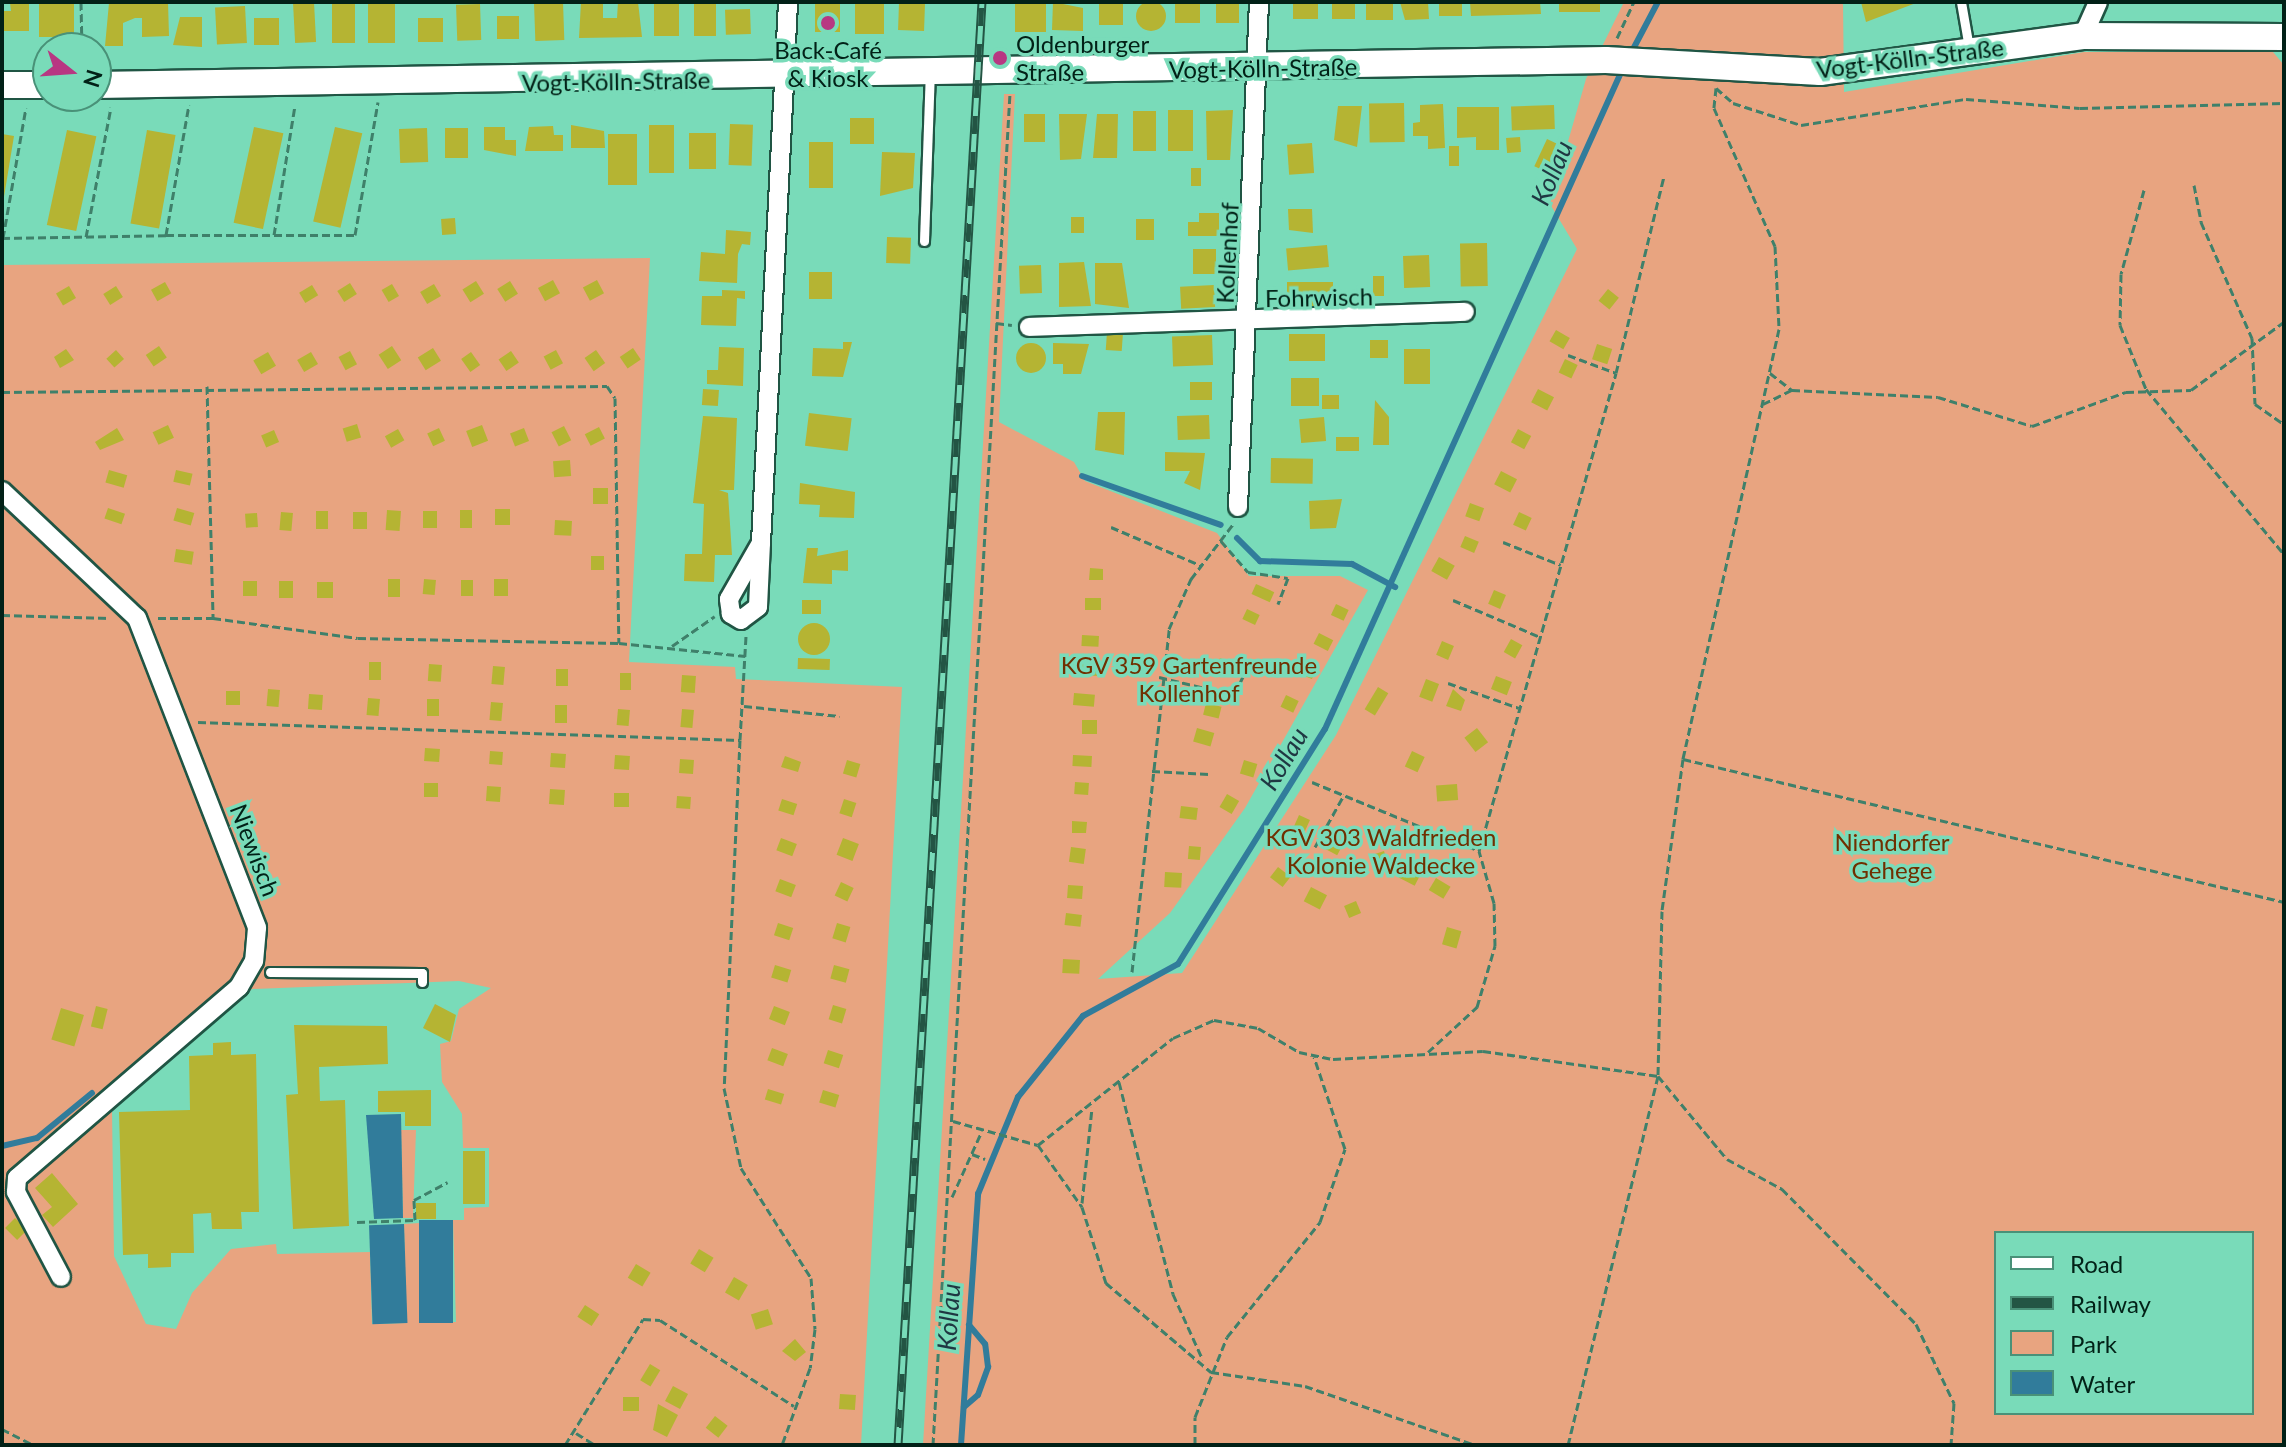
<!DOCTYPE html>
<meta charset="utf-8">
<style>
body{margin:0}
#map{position:relative;width:2286px;height:1447px;overflow:hidden;background:#79dbb9;font-family:Lato,sans-serif}
div>[style]{position:absolute}
.green>*{inset:0;background:#e8a480}
.water>*{inset:0;background:#317c9b;transform-origin:0 0}
.stream>*{height:6px;margin:-3px;padding:0 3px;transform-origin:3px;border-radius:3px;background:#317c9b}
.building>*{inset:0;background:#b5b433;transform-origin:0 0}
.round{border-radius:50%}
.path>*{height:3px;margin-top:-1.5px;transform-origin:0;background:repeating-linear-gradient(90deg,#3f806a 0 8px,transparent 0 12px)}
.roads{filter:drop-shadow(2px 0 #205544) drop-shadow(-2px 0 #205544) drop-shadow(0 2px #205544) drop-shadow(0 -2px #205544)}
.lane>*{height:9px;margin:-4.5px;padding:0 4.5px;transform-origin:4.5px;border-radius:4.5px;background:#fff}
.street>*{height:18px;margin:-9px;padding:0 9px;transform-origin:9px;border-radius:9px;background:#fff}
.secondary>*{height:26px;margin:-13px;padding:0 13px;transform-origin:13px;border-radius:13px;background:#fff}
.rail>*{height:9px;margin-top:-4.5px;transform-origin:0;background:repeating-linear-gradient(90deg,#79dbb9 0 18px,#235544 0 36px);box-sizing:border-box;border-block:2px solid #235544}
.dots>*{width:22px;height:22px;translate:-50% -50%;box-sizing:border-box;border:4px solid #79dbb9;border-radius:50%}
span{translate:-50% -50%;white-space:nowrap;text-align:center;line-height:1.15;-webkit-text-stroke:7px #79dbb9;paint-order:stroke}
.poi-label{font-size:24px;color:#022117}
.left{translate:0 -50%;text-align:left}
.street-label{font-size:24px;color:#022117}
.park-label{font-size:24px;color:#702f00}
.water-label{font-size:26px;color:#1f3742;font-style:italic}
.frame{position:absolute;inset:0;border:4px solid #022117;pointer-events:none}
.legend{position:absolute;left:1994px;top:1231px;width:260px;height:184px;box-sizing:border-box;background:#79dbb9;border:2px solid #499178;margin:0;padding:10px 14px;list-style:none;font-size:24px;color:#022117}
.legend li{display:flex;align-items:center;gap:16px;height:40px}
.legend b{width:40px;border:2px solid #499178}
.north{position:absolute;left:32px;top:32px;width:80px;height:80px;box-sizing:border-box;background:#79dbb9;border:2px solid #499178;border-radius:50%;rotate:107deg;font-size:22px;font-weight:700;line-height:32px;text-align:center;color:#022117}
.north::after{content:'';display:block;margin:auto;width:28px;height:36px;background:#b83782;clip-path:polygon(50% 0,100% 100%,50% 72%,0 100%)}
</style>
<div id="map">
<div class="green">
<div style="clip-path:polygon(evenodd,1624px 2px,1843px 2px,1844px 92px,2084px 52px,2273px 52px,2284px 65px,2284px 1445px,923px 1445px,1004px 94px,1015px 94px,999px 422px,1074px 462px,1085px 481px,1217px 533px,1249px 576px,1340px 576px,1368px 590px,1245px 808px,1170px 913px,1098px 979px,1182px 973px,1336px 735px,1577px 249px,1550px 204px,1586px 79px,1624px 2px,1996px 1233px,2252px 1233px,2252px 1413px,1996px 1413px,1996px 1233px)"></div>
<div style="clip-path:polygon(evenodd,650px 258px,629px 662px,735px 667px,736px 679px,902px 687px,861px 1445px,2px 1445px,2px 265px,650px 258px,459px 981px,491px 988px,459px 1009px,451px 1041px,440px 1044px,442px 1082px,462px 1114px,463px 1148px,489px 1148px,489px 1207px,464px 1208px,464px 1220px,453px 1220px,456px 1322px,421px 1323px,419px 1223px,404px 1224px,406px 1323px,372px 1324px,370px 1252px,277px 1254px,276px 1244px,231px 1249px,192px 1293px,176px 1329px,146px 1324px,114px 1256px,112px 1109px,252px 989px,459px 981px)"></div>
<div style="clip-path:polygon(401px 1130px,416px 1130px,413px 1218px,403px 1218px)"></div>
</div>
<div class="water">
<div style="clip-path:polygon(401px 1114px,403px 1218px,374px 1219px,366px 1115px)"></div>
<div style="left:419px;top:1220px;width:34px;height:103px"></div>
<div style="left:404px;top:1224px;width:99px;height:35px;rotate:88deg"></div>
</div>
<div class="stream">
<div style="left:1630px;top:55px;width:60px;rotate:-62.2deg"></div>
<div style="left:1082px;top:476px;width:147px;rotate:19.4deg"></div>
<div style="left:1237px;top:538px;width:33px;rotate:45deg"></div>
<div style="left:1260px;top:561px;width:92px;rotate:1.9deg"></div>
<div style="left:1352px;top:564px;width:49px;rotate:28.1deg"></div>
<div style="left:2px;top:1146px;width:36px;rotate:-13deg"></div>
<div style="left:37px;top:1138px;width:71px;rotate:-39.3deg"></div>
<div style="left:964px;top:1407px;width:18px;rotate:-41deg"></div>
<div style="left:978px;top:1395px;width:30px;rotate:-70deg"></div>
<div style="left:988px;top:1367px;width:23px;rotate:-97deg"></div>
<div style="left:985px;top:1344px;width:25px;rotate:-130deg"></div>
<div style="left:961px;top:1445px;width:252px;rotate:-86.1deg"></div>
<div style="left:978px;top:1194px;width:105px;rotate:-67.6deg"></div>
<div style="left:1018px;top:1097px;width:104px;rotate:-51.3deg"></div>
<div style="left:1083px;top:1016px;width:108px;rotate:-28.7deg"></div>
<div style="left:1178px;top:964px;width:277px;rotate:-58deg"></div>
<div style="left:1325px;top:729px;width:725px;rotate:-65.73deg"></div>
</div>
<div class="building">
<div class="round" style="left:1136px;top:1px;width:30px;height:30px"></div>
<div style="left:39px;top:2px;width:35px;height:35px"></div>
<div style="clip-path:polygon(168px 2px,169px 36px,142px 37px,142px 18px,135px 18px,123px 23px,123px 46px,105px 46px,109px 3px)"></div>
<div style="left:314px;top:2px;width:40px;height:21px;rotate:87deg"></div>
<div style="left:368px;top:2px;width:27px;height:41px"></div>
<div style="left:563px;top:2px;width:38px;height:29px;rotate:88deg"></div>
<div style="clip-path:polygon(581px 2px,603px 2px,603px 18px,617px 18px,618px 2px,638px 2px,642px 37px,579px 38px)"></div>
<div style="left:654px;top:2px;width:25px;height:34px"></div>
<div style="left:694px;top:2px;width:22px;height:34px"></div>
<div style="left:815px;top:2px;width:25px;height:30px"></div>
<div style="left:855px;top:2px;width:29px;height:32px"></div>
<div style="left:1015px;top:2px;width:31px;height:30px"></div>
<div style="clip-path:polygon(1053px 2px,1083px 8px,1083px 31px,1052px 30px)"></div>
<div style="left:1099px;top:2px;width:24px;height:23px"></div>
<div style="left:1175px;top:2px;width:25px;height:21px"></div>
<div style="left:1216px;top:2px;width:23px;height:21px"></div>
<div style="left:1293px;top:2px;width:25px;height:17px"></div>
<div style="left:1332px;top:2px;width:23px;height:17px"></div>
<div style="left:1366px;top:2px;width:27px;height:18px"></div>
<div style="clip-path:polygon(1400px 2px,1428px 2px,1429px 19px,1405px 20px)"></div>
<div style="left:1439px;top:2px;width:23px;height:14px"></div>
<div style="clip-path:polygon(1470px 2px,1540px 2px,1541px 14px,1471px 16px)"></div>
<div style="left:1559px;top:2px;width:41px;height:10px"></div>
<div style="clip-path:polygon(1861px 2px,1916px 2px,1916px 3px,1866px 22px)"></div>
<div style="clip-path:polygon(10px 3px,29px 3px,29px 31px,2px 31px,2px 11px,11px 11px)"></div>
<div style="left:332px;top:3px;width:23px;height:40px"></div>
<div style="left:899px;top:3px;width:26px;height:27px;rotate:2deg"></div>
<div style="left:480px;top:4px;width:36px;height:24px;rotate:88deg"></div>
<div style="left:245px;top:6px;width:37px;height:30px;rotate:87deg"></div>
<div style="left:750px;top:9px;width:25px;height:25px;rotate:88deg"></div>
<div style="left:519px;top:16px;width:23px;height:22px;rotate:90deg"></div>
<div style="clip-path:polygon(180px 17px,202px 17px,202px 47px,173px 45px)"></div>
<div style="left:254px;top:18px;width:25px;height:27px"></div>
<div style="left:418px;top:18px;width:25px;height:24px"></div>
<div style="left:1404px;top:103px;width:39px;height:35px;rotate:89deg"></div>
<div style="clip-path:polygon(1443px 104px,1445px 148px,1428px 149px,1428px 136px,1413px 136px,1413px 123px,1420px 122px,1420px 105px)"></div>
<div style="left:1554px;top:105px;width:24px;height:43px;rotate:88deg"></div>
<div style="clip-path:polygon(1338px 106px,1362px 106px,1357px 147px,1334px 140px)"></div>
<div style="clip-path:polygon(1457px 107px,1499px 107px,1499px 150px,1476px 150px,1476px 137px,1457px 138px)"></div>
<div style="left:1168px;top:110px;width:25px;height:41px"></div>
<div style="clip-path:polygon(1233px 110px,1230px 160px,1207px 160px,1206px 111px)"></div>
<div style="left:1156px;top:111px;width:40px;height:23px;rotate:90deg"></div>
<div style="left:1024px;top:114px;width:21px;height:28px"></div>
<div style="clip-path:polygon(1059px 114px,1087px 114px,1081px 159px,1060px 160px)"></div>
<div style="clip-path:polygon(1097px 114px,1118px 114px,1117px 158px,1093px 158px)"></div>
<div style="left:850px;top:118px;width:24px;height:26px"></div>
<div style="left:730px;top:124px;width:23px;height:41px;rotate:2deg"></div>
<div style="clip-path:polygon(571px 125px,604px 131px,605px 148px,571px 148px)"></div>
<div style="left:649px;top:125px;width:25px;height:48px"></div>
<div style="clip-path:polygon(553px 126px,554px 135px,563px 135px,563px 151px,525px 151px,529px 127px)"></div>
<div style="left:254px;top:127px;width:30px;height:98px;rotate:12deg"></div>
<div style="left:335px;top:127px;width:28px;height:97px;rotate:13deg"></div>
<div style="clip-path:polygon(484px 127px,505px 127px,505px 140px,516px 140px,516px 156px,484px 150px)"></div>
<div style="left:427px;top:128px;width:34px;height:28px;rotate:88deg"></div>
<div style="left:445px;top:128px;width:23px;height:30px"></div>
<div style="left:67px;top:130px;width:30px;height:97px;rotate:12deg"></div>
<div style="left:147px;top:130px;width:29px;height:95px;rotate:10deg"></div>
<div style="left:689px;top:133px;width:27px;height:36px"></div>
<div style="clip-path:polygon(2px 134px,14px 136px,3px 203px,2px 203px)"></div>
<div style="left:608px;top:134px;width:29px;height:51px"></div>
<div style="left:1520px;top:137px;width:15px;height:14px;rotate:86deg"></div>
<div style="left:1547px;top:139px;width:14px;height:30px;rotate:25deg"></div>
<div style="left:809px;top:142px;width:24px;height:46px"></div>
<div style="left:1312px;top:143px;width:30px;height:25px;rotate:86deg"></div>
<div style="left:1459px;top:146px;width:20px;height:10px;rotate:90deg"></div>
<div style="clip-path:polygon(882px 152px,915px 153px,913px 188px,880px 196px)"></div>
<div style="left:1201px;top:168px;width:18px;height:10px;rotate:90deg"></div>
<div style="clip-path:polygon(1288px 209px,1312px 209px,1313px 233px,1289px 230px)"></div>
<div style="clip-path:polygon(1199px 213px,1219px 213px,1219px 236px,1188px 236px,1188px 222px,1199px 222px)"></div>
<div style="left:1071px;top:217px;width:13px;height:16px"></div>
<div style="left:455px;top:218px;width:16px;height:14px;rotate:86deg"></div>
<div style="left:1136px;top:219px;width:18px;height:21px"></div>
<div style="clip-path:polygon(726px 230px,751px 232px,750px 245px,742px 244px,738px 254px,737px 283px,699px 281px,701px 252px,725px 254px)"></div>
<div style="left:887px;top:237px;width:24px;height:26px;rotate:2deg"></div>
<div style="left:1487px;top:243px;width:43px;height:27px;rotate:89deg"></div>
<div style="left:1327px;top:245px;width:22px;height:41px;rotate:85deg"></div>
<div style="left:1193px;top:249px;width:23px;height:25px"></div>
<div style="left:1429px;top:255px;width:32px;height:26px;rotate:88deg"></div>
<div style="clip-path:polygon(1084px 262px,1091px 306px,1059px 307px,1059px 263px)"></div>
<div style="clip-path:polygon(1095px 263px,1122px 263px,1129px 308px,1095px 304px)"></div>
<div style="left:1041px;top:265px;width:28px;height:22px;rotate:88deg"></div>
<div style="left:809px;top:272px;width:23px;height:27px"></div>
<div style="left:1373px;top:276px;width:11px;height:20px"></div>
<div style="left:553px;top:280px;width:15px;height:17px;rotate:62deg"></div>
<div style="left:597px;top:280px;width:15px;height:16px;rotate:62deg"></div>
<div style="left:476px;top:281px;width:15px;height:16px;rotate:58deg"></div>
<div style="left:510px;top:281px;width:15px;height:15px;rotate:58deg"></div>
<div style="left:165px;top:282px;width:13px;height:16px;rotate:61deg"></div>
<div style="left:1287px;top:282px;width:46px;height:26px"></div>
<div style="left:350px;top:283px;width:13px;height:15px;rotate:58deg"></div>
<div style="left:392px;top:284px;width:14px;height:12px;rotate:60deg"></div>
<div style="left:434px;top:284px;width:14px;height:16px;rotate:60deg"></div>
<div style="left:312px;top:285px;width:12px;height:15px;rotate:59deg"></div>
<div style="left:1214px;top:285px;width:22px;height:34px;rotate:87deg"></div>
<div style="left:69px;top:286px;width:14px;height:15px;rotate:60deg"></div>
<div style="left:116px;top:286px;width:13px;height:15px;rotate:58deg"></div>
<div style="left:1608px;top:289px;width:14px;height:15px;rotate:39deg"></div>
<div style="clip-path:polygon(722px 290px,745px 291px,745px 299px,737px 298px,736px 326px,701px 325px,702px 296px,722px 296px)"></div>
<div style="left:1556px;top:330px;width:16px;height:13px;rotate:30deg"></div>
<div style="left:1107px;top:332px;width:16px;height:18px;rotate:4deg"></div>
<div style="left:1289px;top:334px;width:36px;height:27px"></div>
<div style="left:1212px;top:335px;width:30px;height:40px;rotate:88deg"></div>
<div style="left:1388px;top:340px;width:18px;height:18px;rotate:90deg"></div>
<div style="clip-path:polygon(843px 342px,852px 342px,843px 377px,812px 376px,813px 348px,843px 349px)"></div>
<div class="round" style="left:1016px;top:343px;width:30px;height:30px"></div>
<div style="clip-path:polygon(1053px 343px,1089px 344px,1081px 374px,1063px 374px,1063px 364px,1053px 364px)"></div>
<div style="left:1597px;top:344px;width:16px;height:16px;rotate:18deg"></div>
<div style="left:159px;top:346px;width:14px;height:16px;rotate:56deg"></div>
<div style="left:392px;top:346px;width:17px;height:16px;rotate:57deg"></div>
<div style="clip-path:polygon(719px 347px,744px 348px,743px 386px,707px 384px,707px 370px,718px 370px)"></div>
<div style="left:433px;top:348px;width:15px;height:18px;rotate:58deg"></div>
<div style="left:633px;top:348px;width:14px;height:16px;rotate:56deg"></div>
<div style="clip-path:polygon(66px 349px,74px 360px,60px 368px,54px 357px)"></div>
<div style="left:1404px;top:349px;width:26px;height:35px"></div>
<div style="left:116px;top:350px;width:12px;height:13px;rotate:48deg"></div>
<div style="left:556px;top:350px;width:15px;height:14px;rotate:62deg"></div>
<div style="left:596px;top:350px;width:16px;height:14px;rotate:55deg"></div>
<div style="left:350px;top:351px;width:15px;height:13px;rotate:62deg"></div>
<div style="left:511px;top:351px;width:14px;height:15px;rotate:56deg"></div>
<div style="left:268px;top:352px;width:16px;height:17px;rotate:60deg"></div>
<div style="left:311px;top:352px;width:14px;height:16px;rotate:60deg"></div>
<div style="left:471px;top:352px;width:16px;height:12px;rotate:55deg"></div>
<div style="left:1565px;top:359px;width:14px;height:15px;rotate:25deg"></div>
<div style="left:1291px;top:378px;width:28px;height:28px"></div>
<div style="left:1190px;top:382px;width:22px;height:18px"></div>
<div style="left:703px;top:389px;width:16px;height:16px;rotate:4deg"></div>
<div style="left:1538px;top:389px;width:18px;height:15px;rotate:27deg"></div>
<div style="left:1339px;top:395px;width:14px;height:17px;rotate:90deg"></div>
<div style="clip-path:polygon(1375px 400px,1389px 417px,1389px 445px,1373px 445px)"></div>
<div style="clip-path:polygon(1098px 412px,1125px 412px,1124px 455px,1095px 450px)"></div>
<div style="left:809px;top:413px;width:43px;height:33px;rotate:7deg"></div>
<div style="left:1209px;top:415px;width:24px;height:32px;rotate:88deg"></div>
<div style="clip-path:polygon(703px 416px,737px 418px,734px 490px,719px 490px,728px 493px,732px 555px,715px 555px,714px 582px,684px 581px,685px 554px,702px 554px,704px 504px,693px 503px)"></div>
<div style="left:1324px;top:417px;width:24px;height:25px;rotate:85deg"></div>
<div style="left:357px;top:424px;width:14px;height:15px;rotate:73deg"></div>
<div style="left:168px;top:425px;width:14px;height:17px;rotate:65deg"></div>
<div style="left:482px;top:425px;width:17px;height:17px;rotate:69deg"></div>
<div style="left:564px;top:426px;width:16px;height:14px;rotate:63deg"></div>
<div style="left:599px;top:427px;width:13px;height:16px;rotate:63deg"></div>
<div style="clip-path:polygon(117px 428px,124px 440px,100px 450px,95px 442px)"></div>
<div style="left:439px;top:428px;width:14px;height:13px;rotate:65deg"></div>
<div style="left:524px;top:428px;width:14px;height:15px;rotate:69deg"></div>
<div style="left:398px;top:429px;width:13px;height:15px;rotate:61deg"></div>
<div style="left:1518px;top:429px;width:15px;height:15px;rotate:28deg"></div>
<div style="left:274px;top:430px;width:13px;height:14px;rotate:67deg"></div>
<div style="left:1359px;top:437px;width:14px;height:23px;rotate:90deg"></div>
<div style="clip-path:polygon(1165px 452px,1205px 453px,1200px 490px,1184px 483px,1190px 471px,1165px 471px)"></div>
<div style="left:1271px;top:458px;width:42px;height:25px;rotate:1deg"></div>
<div style="left:570px;top:460px;width:16px;height:17px;rotate:86deg"></div>
<div style="left:109px;top:470px;width:19px;height:13px;rotate:16deg"></div>
<div style="left:176px;top:470px;width:17px;height:12px;rotate:13deg"></div>
<div style="left:1501px;top:471px;width:18px;height:15px;rotate:27deg"></div>
<div style="clip-path:polygon(800px 483px,855px 492px,854px 518px,819px 517px,820px 505px,799px 504px)"></div>
<div style="left:593px;top:488px;width:15px;height:16px"></div>
<div style="clip-path:polygon(1342px 499px,1336px 528px,1310px 529px,1309px 501px)"></div>
<div style="left:1470px;top:503px;width:15px;height:14px;rotate:20deg"></div>
<div style="left:108px;top:508px;width:18px;height:11px;rotate:19deg"></div>
<div style="left:177px;top:508px;width:18px;height:13px;rotate:16deg"></div>
<div style="left:495px;top:509px;width:15px;height:16px"></div>
<div style="left:387px;top:510px;width:14px;height:20px;rotate:4deg"></div>
<div style="left:460px;top:510px;width:12px;height:18px"></div>
<div style="left:316px;top:511px;width:12px;height:18px"></div>
<div style="left:423px;top:511px;width:14px;height:17px"></div>
<div style="left:281px;top:512px;width:12px;height:18px;rotate:5deg"></div>
<div style="left:353px;top:512px;width:14px;height:17px"></div>
<div style="left:1519px;top:512px;width:14px;height:14px;rotate:25deg"></div>
<div style="left:257px;top:513px;width:14px;height:12px;rotate:86deg"></div>
<div style="left:555px;top:520px;width:17px;height:15px;rotate:3deg"></div>
<div style="left:1465px;top:536px;width:15px;height:12px;rotate:23deg"></div>
<div style="clip-path:polygon(807px 548px,818px 548px,817px 556px,848px 550px,848px 571px,832px 570px,832px 584px,803px 583px)"></div>
<div style="left:176px;top:549px;width:18px;height:13px;rotate:9deg"></div>
<div style="left:591px;top:556px;width:13px;height:14px"></div>
<div style="left:1439px;top:557px;width:18px;height:16px;rotate:29deg"></div>
<div style="clip-path:polygon(1090px 568px,1103px 569px,1103px 580px,1089px 580px)"></div>
<div style="left:388px;top:579px;width:12px;height:18px"></div>
<div style="left:424px;top:579px;width:12px;height:15px;rotate:5deg"></div>
<div style="left:494px;top:579px;width:14px;height:17px"></div>
<div style="left:461px;top:580px;width:12px;height:16px"></div>
<div style="left:243px;top:581px;width:14px;height:15px"></div>
<div style="left:279px;top:581px;width:14px;height:17px"></div>
<div style="left:317px;top:582px;width:16px;height:16px"></div>
<div style="left:1256px;top:584px;width:20px;height:11px;rotate:24deg"></div>
<div style="left:1494px;top:590px;width:13px;height:15px;rotate:23deg"></div>
<div style="left:1085px;top:598px;width:16px;height:12px"></div>
<div style="left:802px;top:600px;width:19px;height:14px"></div>
<div style="left:1336px;top:604px;width:14px;height:12px;rotate:25deg"></div>
<div style="left:1247px;top:609px;width:14px;height:11px;rotate:25deg"></div>
<div class="round" style="left:798px;top:623px;width:32px;height:32px"></div>
<div style="left:1319px;top:633px;width:16px;height:12px;rotate:27deg"></div>
<div style="left:1082px;top:635px;width:17px;height:11px;rotate:3deg"></div>
<div style="left:1511px;top:639px;width:13px;height:15px;rotate:29deg"></div>
<div style="left:1442px;top:641px;width:13px;height:15px;rotate:23deg"></div>
<div style="left:798px;top:658px;width:32px;height:11px;rotate:2deg"></div>
<div style="left:1220px;top:658px;width:15px;height:14px;rotate:23deg"></div>
<div style="left:369px;top:662px;width:12px;height:18px"></div>
<div style="left:1305px;top:662px;width:13px;height:13px;rotate:23deg"></div>
<div style="left:429px;top:664px;width:13px;height:17px;rotate:4deg"></div>
<div style="left:1082px;top:664px;width:18px;height:11px;rotate:3deg"></div>
<div style="left:493px;top:666px;width:12px;height:18px;rotate:5deg"></div>
<div style="left:556px;top:669px;width:12px;height:17px"></div>
<div style="left:620px;top:673px;width:11px;height:17px"></div>
<div style="left:682px;top:675px;width:14px;height:17px;rotate:4deg"></div>
<div style="left:1496px;top:676px;width:17px;height:14px;rotate:21deg"></div>
<div style="left:1426px;top:679px;width:14px;height:19px;rotate:21deg"></div>
<div style="left:1378px;top:687px;width:12px;height:26px;rotate:31deg"></div>
<div style="left:268px;top:689px;width:12px;height:17px;rotate:5deg"></div>
<div style="clip-path:polygon(1453px 689px,1465px 700px,1461px 711px,1446px 706px)"></div>
<div style="left:226px;top:691px;width:14px;height:14px"></div>
<div style="left:1074px;top:693px;width:21px;height:12px;rotate:5deg"></div>
<div style="left:309px;top:694px;width:14px;height:15px;rotate:4deg"></div>
<div style="left:1286px;top:695px;width:14px;height:13px;rotate:25deg"></div>
<div style="left:368px;top:698px;width:12px;height:17px;rotate:5deg"></div>
<div style="left:427px;top:699px;width:12px;height:17px"></div>
<div style="left:491px;top:702px;width:12px;height:18px;rotate:5deg"></div>
<div style="left:1206px;top:703px;width:16px;height:12px;rotate:14deg"></div>
<div style="left:555px;top:705px;width:12px;height:18px"></div>
<div style="left:618px;top:709px;width:12px;height:16px;rotate:5deg"></div>
<div style="left:682px;top:709px;width:12px;height:18px;rotate:5deg"></div>
<div style="left:1082px;top:720px;width:15px;height:14px"></div>
<div style="left:1197px;top:728px;width:18px;height:14px;rotate:16deg"></div>
<div style="left:1477px;top:728px;width:18px;height:16px;rotate:52deg"></div>
<div style="left:425px;top:748px;width:15px;height:13px;rotate:4deg"></div>
<div style="left:490px;top:751px;width:13px;height:13px;rotate:4deg"></div>
<div style="left:1412px;top:751px;width:14px;height:17px;rotate:25deg"></div>
<div style="left:551px;top:753px;width:15px;height:14px;rotate:4deg"></div>
<div style="left:615px;top:755px;width:15px;height:14px;rotate:4deg"></div>
<div style="left:1073px;top:755px;width:19px;height:11px;rotate:3deg"></div>
<div style="clip-path:polygon(785px 756px,801px 762px,798px 772px,781px 767px)"></div>
<div style="left:680px;top:759px;width:14px;height:14px;rotate:4deg"></div>
<div style="left:847px;top:760px;width:14px;height:14px;rotate:17deg"></div>
<div style="left:1244px;top:760px;width:14px;height:14px;rotate:17deg"></div>
<div style="left:1075px;top:782px;width:14px;height:12px;rotate:4deg"></div>
<div style="left:424px;top:783px;width:14px;height:14px"></div>
<div style="left:1457px;top:784px;width:16px;height:21px;rotate:86deg"></div>
<div style="left:487px;top:786px;width:14px;height:15px;rotate:4deg"></div>
<div style="left:550px;top:789px;width:15px;height:15px;rotate:4deg"></div>
<div style="left:614px;top:793px;width:15px;height:14px"></div>
<div style="left:1227px;top:794px;width:14px;height:15px;rotate:30deg"></div>
<div style="left:677px;top:796px;width:14px;height:12px;rotate:4deg"></div>
<div style="left:782px;top:799px;width:16px;height:12px;rotate:18deg"></div>
<div style="left:844px;top:799px;width:13px;height:15px;rotate:18deg"></div>
<div style="left:1181px;top:806px;width:17px;height:12px;rotate:7deg"></div>
<div style="left:1299px;top:815px;width:12px;height:15px;rotate:24deg"></div>
<div style="clip-path:polygon(1072px 821px,1087px 822px,1086px 833px,1072px 833px)"></div>
<div style="left:1331px;top:835px;width:15px;height:15px;rotate:28deg"></div>
<div style="left:781px;top:838px;width:17px;height:13px;rotate:21deg"></div>
<div style="left:843px;top:838px;width:17px;height:18px;rotate:21deg"></div>
<div style="left:1189px;top:846px;width:12px;height:13px;rotate:5deg"></div>
<div style="left:1071px;top:847px;width:15px;height:15px;rotate:8deg"></div>
<div style="left:1384px;top:851px;width:13px;height:15px;rotate:72deg"></div>
<div style="left:1405px;top:865px;width:18px;height:14px;rotate:27deg"></div>
<div style="left:1278px;top:867px;width:16px;height:13px;rotate:38deg"></div>
<div style="left:1165px;top:872px;width:17px;height:15px;rotate:3deg"></div>
<div style="left:1436px;top:878px;width:17px;height:14px;rotate:31deg"></div>
<div style="left:780px;top:879px;width:17px;height:13px;rotate:21deg"></div>
<div style="left:841px;top:882px;width:14px;height:15px;rotate:25deg"></div>
<div style="left:1068px;top:885px;width:15px;height:13px;rotate:4deg"></div>
<div style="left:1311px;top:887px;width:18px;height:16px;rotate:27deg"></div>
<div style="left:1356px;top:901px;width:13px;height:13px;rotate:67deg"></div>
<div style="left:1066px;top:913px;width:16px;height:12px;rotate:7deg"></div>
<div style="left:778px;top:923px;width:16px;height:13px;rotate:18deg"></div>
<div style="left:837px;top:923px;width:14px;height:16px;rotate:17deg"></div>
<div style="left:1447px;top:927px;width:15px;height:18px;rotate:16deg"></div>
<div style="left:1063px;top:959px;width:17px;height:14px;rotate:3deg"></div>
<div style="left:775px;top:965px;width:17px;height:13px;rotate:17deg"></div>
<div style="left:834px;top:965px;width:16px;height:14px;rotate:15deg"></div>
<div style="clip-path:polygon(435px 1004px,456px 1015px,450px 1042px,423px 1028px)"></div>
<div style="left:833px;top:1005px;width:14px;height:15px;rotate:17deg"></div>
<div style="left:96px;top:1006px;width:12px;height:21px;rotate:14deg"></div>
<div style="left:774px;top:1006px;width:17px;height:14px;rotate:21deg"></div>
<div style="left:61px;top:1008px;width:24px;height:33px;rotate:17deg"></div>
<div style="clip-path:polygon(294px 1025px,387px 1026px,388px 1064px,319px 1067px,320px 1101px,345px 1100px,349px 1226px,293px 1229px,286px 1095px,298px 1094px)"></div>
<div style="clip-path:polygon(231px 1042px,231px 1055px,256px 1054px,259px 1212px,241px 1212px,242px 1229px,212px 1229px,211px 1213px,193px 1214px,194px 1253px,171px 1253px,171px 1267px,148px 1268px,148px 1254px,123px 1255px,119px 1112px,190px 1110px,189px 1056px,213px 1055px,213px 1043px)"></div>
<div style="left:772px;top:1048px;width:17px;height:13px;rotate:21deg"></div>
<div style="left:828px;top:1050px;width:16px;height:14px;rotate:18deg"></div>
<div style="left:768px;top:1089px;width:17px;height:11px;rotate:17deg"></div>
<div style="clip-path:polygon(431px 1090px,431px 1126px,405px 1126px,405px 1112px,378px 1112px,378px 1091px)"></div>
<div style="left:823px;top:1090px;width:17px;height:13px;rotate:17deg"></div>
<div style="left:463px;top:1151px;width:22px;height:53px"></div>
<div style="clip-path:polygon(52px 1173px,78px 1204px,53px 1227px,42px 1215px,52px 1207px,35px 1188px)"></div>
<div style="left:416px;top:1203px;width:20px;height:16px"></div>
<div style="left:15px;top:1218px;width:17px;height:14px;rotate:45deg"></div>
<div style="left:699px;top:1249px;width:17px;height:17px;rotate:31deg"></div>
<div style="left:636px;top:1264px;width:17px;height:16px;rotate:31deg"></div>
<div style="left:734px;top:1277px;width:16px;height:18px;rotate:30deg"></div>
<div style="left:585px;top:1305px;width:17px;height:14px;rotate:33deg"></div>
<div style="left:768px;top:1309px;width:16px;height:18px;rotate:72deg"></div>
<div style="clip-path:polygon(795px 1339px,806px 1352px,795px 1361px,782px 1351px)"></div>
<div style="left:650px;top:1364px;width:12px;height:19px;rotate:31deg"></div>
<div style="left:673px;top:1386px;width:17px;height:17px;rotate:28deg"></div>
<div style="left:840px;top:1394px;width:16px;height:15px;rotate:4deg"></div>
<div style="left:623px;top:1397px;width:16px;height:14px"></div>
<div style="clip-path:polygon(658px 1404px,678px 1415px,667px 1437px,653px 1430px)"></div>
<div style="left:715px;top:1416px;width:16px;height:15px;rotate:38deg"></div>
</div>
<div class="path">
<div style="left:81px;top:2px;width:46px;rotate:88.8deg"></div>
<div style="left:1617px;top:38px;width:40px;rotate:-65deg"></div>
<div style="left:1716px;top:88px;width:20px;rotate:96deg"></div>
<div style="left:1714px;top:108px;width:151px;rotate:66.2deg"></div>
<div style="left:1775px;top:246px;width:83px;rotate:87.2deg"></div>
<div style="left:1779px;top:329px;width:441px;rotate:102.6deg"></div>
<div style="left:1683px;top:759px;width:153px;rotate:97.9deg"></div>
<div style="left:1662px;top:911px;width:165px;rotate:91.4deg"></div>
<div style="left:1658px;top:1076px;width:108px;rotate:50.3deg"></div>
<div style="left:1727px;top:1159px;width:63px;rotate:28.6deg"></div>
<div style="left:1782px;top:1189px;width:190px;rotate:45.2deg"></div>
<div style="left:1916px;top:1324px;width:88px;rotate:64.3deg"></div>
<div style="left:1954px;top:1403px;width:42px;rotate:94.1deg"></div>
<div style="left:1716px;top:88px;width:23px;rotate:41deg"></div>
<div style="left:1733px;top:103px;width:71px;rotate:17.9deg"></div>
<div style="left:1801px;top:125px;width:167px;rotate:-9deg"></div>
<div style="left:1966px;top:99px;width:114px;rotate:4.5deg"></div>
<div style="left:2080px;top:108px;width:204px;rotate:-1.4deg"></div>
<div style="left:2194px;top:185px;width:38px;rotate:79deg"></div>
<div style="left:2201px;top:222px;width:127px;rotate:66.3deg"></div>
<div style="left:2252px;top:338px;width:66px;rotate:87.4deg"></div>
<div style="left:2255px;top:404px;width:35px;rotate:35deg"></div>
<div style="left:2144px;top:190px;width:87px;rotate:105.3deg"></div>
<div style="left:2121px;top:274px;width:51px;rotate:91.1deg"></div>
<div style="left:2120px;top:325px;width:69px;rotate:67.9deg"></div>
<div style="left:2146px;top:389px;width:215px;rotate:50.1deg"></div>
<div style="left:166px;top:235px;width:189px"></div>
<div style="left:355px;top:235px;width:135px;rotate:-80.2deg"></div>
<div style="left:274px;top:235px;width:132px;rotate:-80.8deg"></div>
<div style="left:86px;top:237px;width:132px;rotate:-79.1deg"></div>
<div style="left:2px;top:238px;width:164px;rotate:-1deg"></div>
<div style="left:166px;top:235px;width:132px;rotate:-80deg"></div>
<div style="left:3px;top:238px;width:132px;rotate:-80deg"></div>
<div style="left:996px;top:323px;width:16px;rotate:7deg"></div>
<div style="left:1568px;top:355px;width:51px;rotate:20.6deg"></div>
<div style="left:1770px;top:373px;width:28px;rotate:38deg"></div>
<div style="left:1792px;top:390px;width:146px;rotate:2.7deg"></div>
<div style="left:1938px;top:397px;width:98px;rotate:17.1deg"></div>
<div style="left:2032px;top:426px;width:100px;rotate:-19.9deg"></div>
<div style="left:2126px;top:392px;width:65px;rotate:-1.8deg"></div>
<div style="left:2191px;top:390px;width:115px;rotate:-36.2deg"></div>
<div style="left:207px;top:386px;width:232px;rotate:88.5deg"></div>
<div style="left:2px;top:392px;width:605px;rotate:-0.57deg"></div>
<div style="left:607px;top:386px;width:14px;rotate:56deg"></div>
<div style="left:615px;top:398px;width:245px;rotate:89.1deg"></div>
<div style="left:1763px;top:404px;width:32px;rotate:-26deg"></div>
<div style="left:1111px;top:527px;width:97px;rotate:23.1deg"></div>
<div style="left:1221px;top:541px;width:41px;rotate:48.9deg"></div>
<div style="left:1248px;top:572px;width:40px;rotate:8.5deg"></div>
<div style="left:1288px;top:578px;width:28px;rotate:111deg"></div>
<div style="left:1503px;top:542px;width:62px;rotate:21.6deg"></div>
<div style="left:1453px;top:600px;width:95px;rotate:23deg"></div>
<div style="left:2px;top:615px;width:108px;rotate:1.6deg"></div>
<div style="left:158px;top:618px;width:55px"></div>
<div style="left:213px;top:618px;width:146px;rotate:7.9deg"></div>
<div style="left:358px;top:638px;width:261px;rotate:1.1deg"></div>
<div style="left:619px;top:643px;width:127px;rotate:5.9deg"></div>
<div style="left:672px;top:646px;width:52px;rotate:-34.9deg"></div>
<div style="left:1159px;top:677px;width:77px;rotate:13.5deg"></div>
<div style="left:1234px;top:695px;width:32px;rotate:-64deg"></div>
<div style="left:1448px;top:683px;width:75px;rotate:19.4deg"></div>
<div style="left:744px;top:706px;width:96px;rotate:6deg"></div>
<div style="left:198px;top:722px;width:542px;rotate:1.9deg"></div>
<div style="left:740px;top:740px;width:348px;rotate:92.6deg"></div>
<div style="left:724px;top:1088px;width:82px;rotate:78deg"></div>
<div style="left:741px;top:1168px;width:130px;rotate:57.5deg"></div>
<div style="left:811px;top:1278px;width:51px;rotate:85.5deg"></div>
<div style="left:815px;top:1329px;width:39px;rotate:97deg"></div>
<div style="left:810px;top:1368px;width:82px;rotate:110deg"></div>
<div style="left:740px;top:740px;width:105px;rotate:-86.7deg"></div>
<div style="left:1683px;top:759px;width:618px;rotate:13.38deg"></div>
<div style="left:1152px;top:771px;width:57px;rotate:3deg"></div>
<div style="left:1312px;top:782px;width:181px;rotate:22.4deg"></div>
<div style="left:1315px;top:847px;width:60px;rotate:-60.9deg"></div>
<div style="left:1132px;top:972px;width:345px;rotate:-83.8deg"></div>
<div style="left:1169px;top:629px;width:55px;rotate:-66.3deg"></div>
<div style="left:1191px;top:579px;width:71px;rotate:-52.5deg"></div>
<div style="left:1428px;top:1052px;width:67px;rotate:-42.6deg"></div>
<div style="left:1477px;top:1007px;width:64px;rotate:-73.6deg"></div>
<div style="left:1495px;top:946px;width:43px;rotate:-91.3deg"></div>
<div style="left:1494px;top:903px;width:54px;rotate:-106.1deg"></div>
<div style="left:1479px;top:851px;width:497px;rotate:-74deg"></div>
<div style="left:1616px;top:373px;width:203px;rotate:-76.3deg"></div>
<div style="left:1119px;top:1082px;width:219px;rotate:75.7deg"></div>
<div style="left:1173px;top:1294px;width:72px;rotate:65.6deg"></div>
<div style="left:953px;top:1121px;width:88px;rotate:15.8deg"></div>
<div style="left:1038px;top:1145px;width:172px;rotate:-38.4deg"></div>
<div style="left:1173px;top:1038px;width:45px;rotate:-23.7deg"></div>
<div style="left:1214px;top:1020px;width:45px;rotate:10.3deg"></div>
<div style="left:1258px;top:1028px;width:48px;rotate:30.3deg"></div>
<div style="left:1299px;top:1052px;width:35px;rotate:12deg"></div>
<div style="left:1333px;top:1059px;width:150px;rotate:-3.1deg"></div>
<div style="left:1483px;top:1051px;width:177px;rotate:8.1deg"></div>
<div style="left:1658px;top:1076px;width:380px;rotate:103.7deg"></div>
<div style="left:1038px;top:1145px;width:76px;rotate:54.6deg"></div>
<div style="left:1082px;top:1207px;width:80px;rotate:72.5deg"></div>
<div style="left:1106px;top:1283px;width:138px;rotate:40.3deg"></div>
<div style="left:1211px;top:1372px;width:95px;rotate:8.5deg"></div>
<div style="left:1305px;top:1386px;width:180px;rotate:19.1deg"></div>
<div style="left:972px;top:1154px;width:14px;rotate:21deg"></div>
<div style="left:952px;top:1197px;width:72px;rotate:-65.6deg"></div>
<div style="left:1082px;top:1203px;width:96px;rotate:-84deg"></div>
<div style="left:357px;top:1222px;width:58px;rotate:-2deg"></div>
<div style="left:415px;top:1220px;width:20px;rotate:-93deg"></div>
<div style="left:414px;top:1200px;width:38px;rotate:-28deg"></div>
<div style="left:2px;top:1429px;width:36px;rotate:27deg"></div>
<div style="left:576px;top:1433px;width:22px;rotate:32deg"></div>
<div style="left:565px;top:1445px;width:148px;rotate:-58.2deg"></div>
<div style="left:643px;top:1319px;width:17px;rotate:3deg"></div>
<div style="left:660px;top:1320px;width:159px;rotate:32.7deg"></div>
<div style="left:933px;top:1445px;width:1354px;rotate:-86.74deg"></div>
<div style="left:1195px;top:1445px;width:28px;rotate:-90deg"></div>
<div style="left:1195px;top:1417px;width:86px;rotate:-68.2deg"></div>
<div style="left:1227px;top:1337px;width:148px;rotate:-51deg"></div>
<div style="left:1320px;top:1222px;width:77px;rotate:-71.1deg"></div>
<div style="left:1345px;top:1149px;width:97px;rotate:-108.6deg"></div>
</div>
<div class="roads">
<div class="lane">
<div style="left:1961px;top:2px;width:47px;rotate:80.1deg"></div>
<div style="left:924px;top:241px;width:168px;rotate:-88deg"></div>
<div style="left:270px;top:972px;width:152px;rotate:0.4deg"></div>
<div style="left:422px;top:973px;width:9px;rotate:90deg"></div>
</div>
<div class="street">
<div style="left:2083px;top:36px;width:37px;rotate:-66deg"></div>
<div style="left:1029px;top:327px;width:436px;rotate:-2deg"></div>
<div style="left:2px;top:491px;width:185px;rotate:43.3deg"></div>
<div style="left:137px;top:618px;width:332px;rotate:68.8deg"></div>
<div style="left:257px;top:928px;width:33px;rotate:95deg"></div>
<div style="left:254px;top:961px;width:30px;rotate:120deg"></div>
<div style="left:239px;top:987px;width:293px;rotate:139.3deg"></div>
<div style="left:17px;top:1178px;width:14px;rotate:94deg"></div>
<div style="left:16px;top:1192px;width:96px;rotate:62.1deg"></div>
<div style="left:1238px;top:507px;width:505px;rotate:-87.62deg"></div>
<div style="left:761px;top:543px;width:64px;rotate:92.7deg"></div>
<div style="left:758px;top:607px;width:21px;rotate:143deg"></div>
<div style="left:741px;top:620px;width:12px;rotate:-149deg"></div>
<div style="left:731px;top:614px;width:15px;rotate:-98deg"></div>
<div style="left:729px;top:599px;width:64px;rotate:-60.3deg"></div>
<div style="left:761px;top:543px;width:542px;rotate:-87.14deg"></div>
</div>
<div class="secondary">
<div style="left:2px;top:85px;width:46px"></div>
<div style="left:96px;top:85px;width:1510px;rotate:-0.95deg"></div>
<div style="left:1606px;top:60px;width:214px;rotate:3.2deg"></div>
<div style="left:1820px;top:72px;width:265px;rotate:-7.8deg"></div>
<div style="left:2083px;top:36px;width:201px;rotate:0.3deg"></div>
</div>
</div>
<div class="rail">
<div style="left:898px;top:1445px;width:1445px;rotate:-86.67deg"></div>
</div>
<div class="dots">
<div style="left:828px;top:23px;background:#b83782"></div>
<div style="left:1000px;top:58px;background:#b83782"></div>
</div>
<div class="poi-label">
<span class="left" style="left:1016px;top:58px">Oldenburger<br>Straße</span>
<span style="left:828px;top:64px">Back-Café<br>&amp; Kiosk</span>
</div>
<div class="street-label">
<span style="left:1910px;top:58px;rotate:-7deg">Vogt-Kölln-Straße</span>
<span style="left:1263px;top:68px;rotate:-1deg">Vogt-Kölln-Straße</span>
<span style="left:616px;top:81px;rotate:-1deg">Vogt-Kölln-Straße</span>
<span style="left:1227px;top:253px;rotate:-87deg">Kollenhof</span>
<span style="left:1319px;top:297px;rotate:-1deg">Fohrwisch</span>
<span style="left:255px;top:850px;rotate:69deg">Niewisch</span>
</div>
<div class="park-label">
<span style="left:1189px;top:679px">KGV 359 Gartenfreunde<br>Kollenhof</span>
<span style="left:1381px;top:851px">KGV 303 Waldfrieden<br>Kolonie Waldecke</span>
<span style="left:1892px;top:856px">Niendorfer<br>Gehege</span>
</div>
<div class="water-label">
<span style="left:1552px;top:173px;rotate:-67deg">Kollau</span>
<span style="left:1284px;top:759px;rotate:-59deg">Kollau</span>
<span style="left:949px;top:1317px;rotate:-86deg">Kollau</span>
</div>
<div class="frame"></div>
<ul class="legend">
<li><b style="height:10px;background:#fff"></b>Road</li>
<li><b style="height:10px;background:#235544"></b>Railway</li>
<li><b style="height:22px;background:#e8a480"></b>Park</li>
<li><b style="height:22px;background:#317c9b"></b>Water</li>
</ul>
<div class="north">N</div>
</div>
